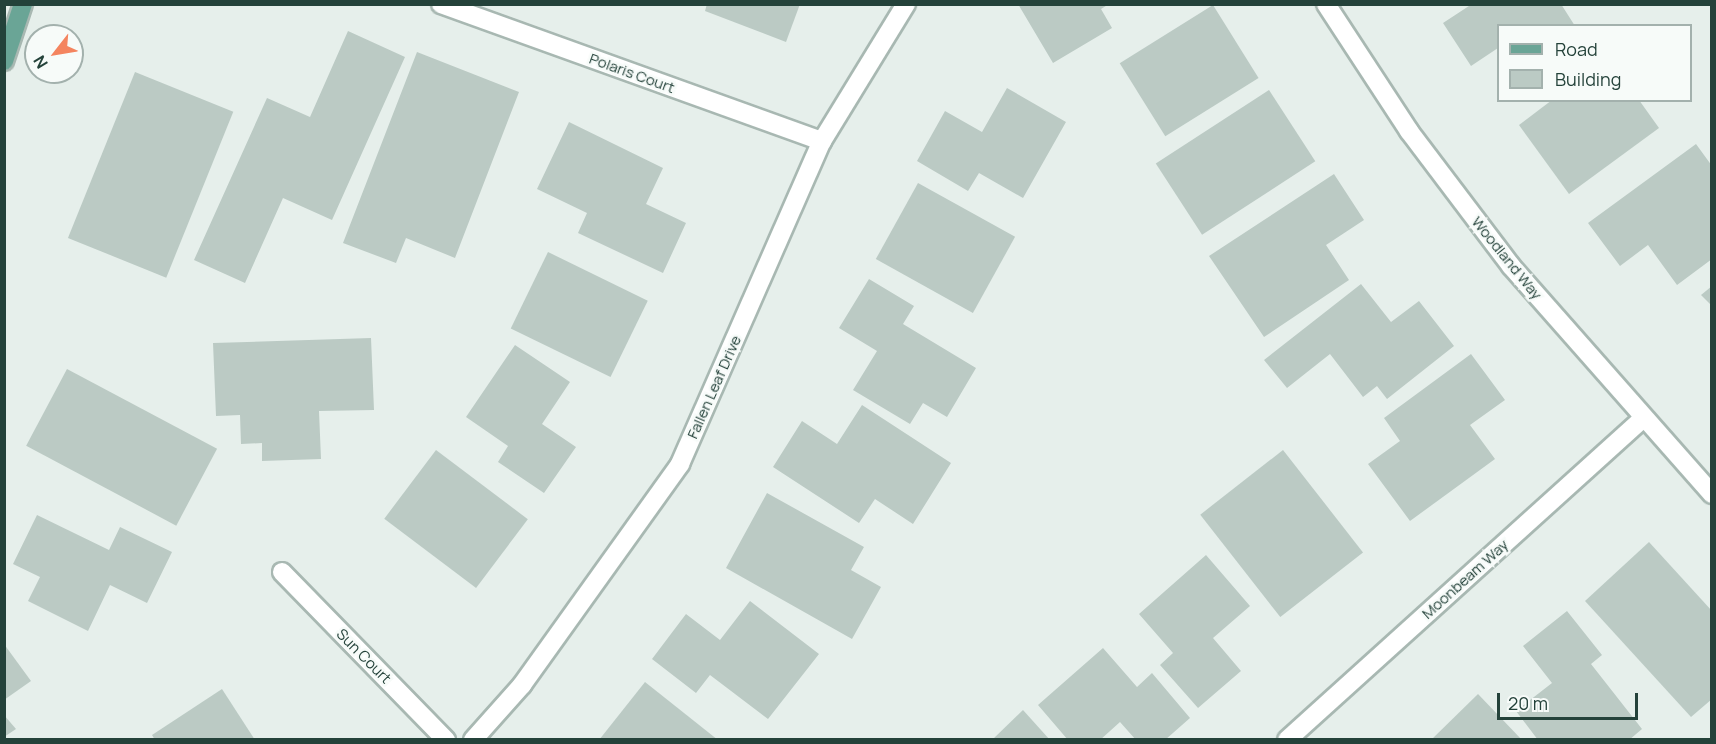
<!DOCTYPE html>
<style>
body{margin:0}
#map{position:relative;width:1716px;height:744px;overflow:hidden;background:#e6efeb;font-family:Manrope,sans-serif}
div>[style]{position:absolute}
.building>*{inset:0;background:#bbcac4;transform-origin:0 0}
.roads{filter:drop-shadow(2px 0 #a8b8b2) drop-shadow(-2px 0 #a8b8b2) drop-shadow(0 2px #a8b8b2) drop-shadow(0 -2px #a8b8b2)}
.street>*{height:18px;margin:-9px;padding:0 9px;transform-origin:9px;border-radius:9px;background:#fff}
.secondary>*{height:18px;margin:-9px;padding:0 9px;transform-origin:9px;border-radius:9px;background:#fff}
.primary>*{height:18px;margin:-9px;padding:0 9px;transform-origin:9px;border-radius:9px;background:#6aa596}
span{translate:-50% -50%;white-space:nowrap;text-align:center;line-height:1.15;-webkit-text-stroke:5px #f7fbf9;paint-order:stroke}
.street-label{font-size:15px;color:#24423a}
.frame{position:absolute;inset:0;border:6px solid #24423a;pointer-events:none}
.legend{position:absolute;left:1497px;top:24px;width:195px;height:78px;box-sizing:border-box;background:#f7fbf9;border:2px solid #a3b1ad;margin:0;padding:8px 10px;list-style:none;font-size:18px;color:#24423a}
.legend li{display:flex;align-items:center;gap:12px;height:30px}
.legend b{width:30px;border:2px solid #a3b1ad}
.north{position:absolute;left:24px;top:24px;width:60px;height:60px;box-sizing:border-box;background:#f7fbf9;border:2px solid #a3b1ad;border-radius:50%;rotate:239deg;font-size:16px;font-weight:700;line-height:24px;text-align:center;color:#24423a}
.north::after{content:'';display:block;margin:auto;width:21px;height:27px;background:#f4845f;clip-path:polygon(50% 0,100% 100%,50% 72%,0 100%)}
.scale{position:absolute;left:1497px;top:693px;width:141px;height:27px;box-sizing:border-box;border:3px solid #24423a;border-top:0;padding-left:8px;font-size:18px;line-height:21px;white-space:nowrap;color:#24423a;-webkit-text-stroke:4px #f7fbf9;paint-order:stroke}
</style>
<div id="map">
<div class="building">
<div style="clip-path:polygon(707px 4px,800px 4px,786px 42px,705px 11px)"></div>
<div style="clip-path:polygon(1018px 4px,1109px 4px,1101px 9px,1112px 28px,1053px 63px)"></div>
<div style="clip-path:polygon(1472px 4px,1561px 4px,1575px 26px,1498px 26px,1498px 48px,1471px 66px,1443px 23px)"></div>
<div style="left:1213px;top:5px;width:86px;height:110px;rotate:58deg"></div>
<div style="clip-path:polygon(348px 31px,405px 57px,332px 220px,283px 198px,245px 283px,194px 260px,267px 98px,310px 117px)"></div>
<div style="clip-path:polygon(417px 52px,519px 92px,455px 258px,406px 238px,396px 263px,343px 243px)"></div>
<div style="left:135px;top:72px;width:106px;height:179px;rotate:22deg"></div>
<div style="clip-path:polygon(1007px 88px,1066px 122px,1023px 198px,979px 173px,968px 191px,917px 161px,945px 111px,982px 132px)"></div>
<div style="left:1269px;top:90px;width:85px;height:135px;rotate:57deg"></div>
<div style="clip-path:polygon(1552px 100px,1639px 100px,1659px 128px,1569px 194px,1519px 125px)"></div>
<div style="clip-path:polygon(569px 122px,663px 168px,646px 204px,686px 223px,663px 273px,578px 233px,587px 213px,537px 189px)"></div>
<div style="clip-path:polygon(1696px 144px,1712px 166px,1712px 259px,1677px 285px,1648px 245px,1620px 266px,1588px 223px)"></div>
<div style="clip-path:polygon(1334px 174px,1364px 220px,1326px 245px,1349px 280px,1264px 337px,1209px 256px)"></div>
<div style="left:918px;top:183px;width:111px;height:87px;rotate:29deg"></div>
<div style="left:548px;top:252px;width:111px;height:85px;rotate:26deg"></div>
<div style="clip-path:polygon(869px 279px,914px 306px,903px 324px,976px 368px,947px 417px,923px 403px,910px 424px,853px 390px,877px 351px,839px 328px)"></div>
<div style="clip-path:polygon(1361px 284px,1391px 322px,1419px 301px,1454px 346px,1387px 399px,1377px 386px,1363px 397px,1330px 354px,1287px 388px,1264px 360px)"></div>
<div style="clip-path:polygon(1712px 286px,1712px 306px,1701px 295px)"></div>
<div style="clip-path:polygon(371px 338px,374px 410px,319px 411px,321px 459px,262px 461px,262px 443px,241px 444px,240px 415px,216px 416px,213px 343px)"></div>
<div style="clip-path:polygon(515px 345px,570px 382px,542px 424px,576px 447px,544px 493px,498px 462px,508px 446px,466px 417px)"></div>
<div style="clip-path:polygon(1471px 354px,1505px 400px,1470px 425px,1495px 459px,1410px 521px,1368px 464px,1400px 441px,1384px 418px)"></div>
<div style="left:67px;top:369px;width:170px;height:87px;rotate:28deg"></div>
<div style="clip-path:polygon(862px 405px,951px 463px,913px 524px,875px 499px,859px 523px,773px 467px,802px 421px,837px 444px)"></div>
<div style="left:436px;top:450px;width:115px;height:86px;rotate:37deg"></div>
<div style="left:1283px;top:450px;width:130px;height:105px;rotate:52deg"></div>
<div style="clip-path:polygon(767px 493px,864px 547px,851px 570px,881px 587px,852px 639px,726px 568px)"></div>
<div style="clip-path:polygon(37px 515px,109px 550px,120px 527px,172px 552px,147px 603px,110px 585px,88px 631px,28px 601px,40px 577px,13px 564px)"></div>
<div style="clip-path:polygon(1649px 542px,1712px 611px,1712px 699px,1691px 717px,1585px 601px)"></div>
<div style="clip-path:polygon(1206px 555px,1250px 606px,1213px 638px,1241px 671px,1198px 708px,1160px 665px,1173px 653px,1139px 614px)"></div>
<div style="clip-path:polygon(750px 601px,819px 654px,768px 719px,710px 675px,696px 693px,652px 659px,686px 614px,720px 640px)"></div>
<div style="clip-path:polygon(1567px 611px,1602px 655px,1591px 664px,1642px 729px,1629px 740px,1538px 740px,1516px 711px,1552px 683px,1523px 646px)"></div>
<div style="clip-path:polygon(4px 644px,31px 681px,4px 700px)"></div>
<div style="clip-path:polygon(1103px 648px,1137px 687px,1152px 673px,1190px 718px,1165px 740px,1136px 740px,1120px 722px,1100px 740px,1068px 740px,1038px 705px)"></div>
<div style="clip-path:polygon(645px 682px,718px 740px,599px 740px)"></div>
<div style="clip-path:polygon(222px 689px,255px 740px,155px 740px,152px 735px)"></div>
<div style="clip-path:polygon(1478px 694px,1522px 740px,1431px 740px)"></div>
<div style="clip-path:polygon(1023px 710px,1050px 740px,992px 740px)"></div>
<div style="clip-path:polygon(4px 715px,16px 729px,4px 737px)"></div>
</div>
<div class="roads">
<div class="street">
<div style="left:441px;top:4px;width:405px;rotate:19.8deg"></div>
<div style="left:1326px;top:4px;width:152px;rotate:56.8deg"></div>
<div style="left:1409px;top:131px;width:169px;rotate:52.9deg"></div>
<div style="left:1511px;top:266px;width:304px;rotate:48.6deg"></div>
<div style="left:282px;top:572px;width:235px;rotate:45.7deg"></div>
<div style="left:1287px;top:740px;width:479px;rotate:-42.1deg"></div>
</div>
<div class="secondary">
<div style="left:473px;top:740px;width:74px;rotate:-48.3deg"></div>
<div style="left:522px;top:685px;width:272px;rotate:-54.4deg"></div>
<div style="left:680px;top:464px;width:353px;rotate:-66.3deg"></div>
<div style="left:822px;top:141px;width:161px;rotate:-58.5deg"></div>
</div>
<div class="primary">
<div style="left:4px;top:61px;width:60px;rotate:-71.6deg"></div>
</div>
</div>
<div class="street-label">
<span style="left:632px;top:73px;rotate:20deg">Polaris Court</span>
<span style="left:1507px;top:258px;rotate:51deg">Woodland Way</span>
<span style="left:714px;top:387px;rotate:-66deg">Fallen Leaf Drive</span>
<span style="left:1465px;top:579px;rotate:-42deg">Moonbeam Way</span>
<span style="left:364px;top:656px;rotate:45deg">Sun Court</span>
</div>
<div class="frame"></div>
<ul class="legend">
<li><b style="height:8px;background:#6aa596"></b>Road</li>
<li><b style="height:16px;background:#bbcac4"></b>Building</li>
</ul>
<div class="north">N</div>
<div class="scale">20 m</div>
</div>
